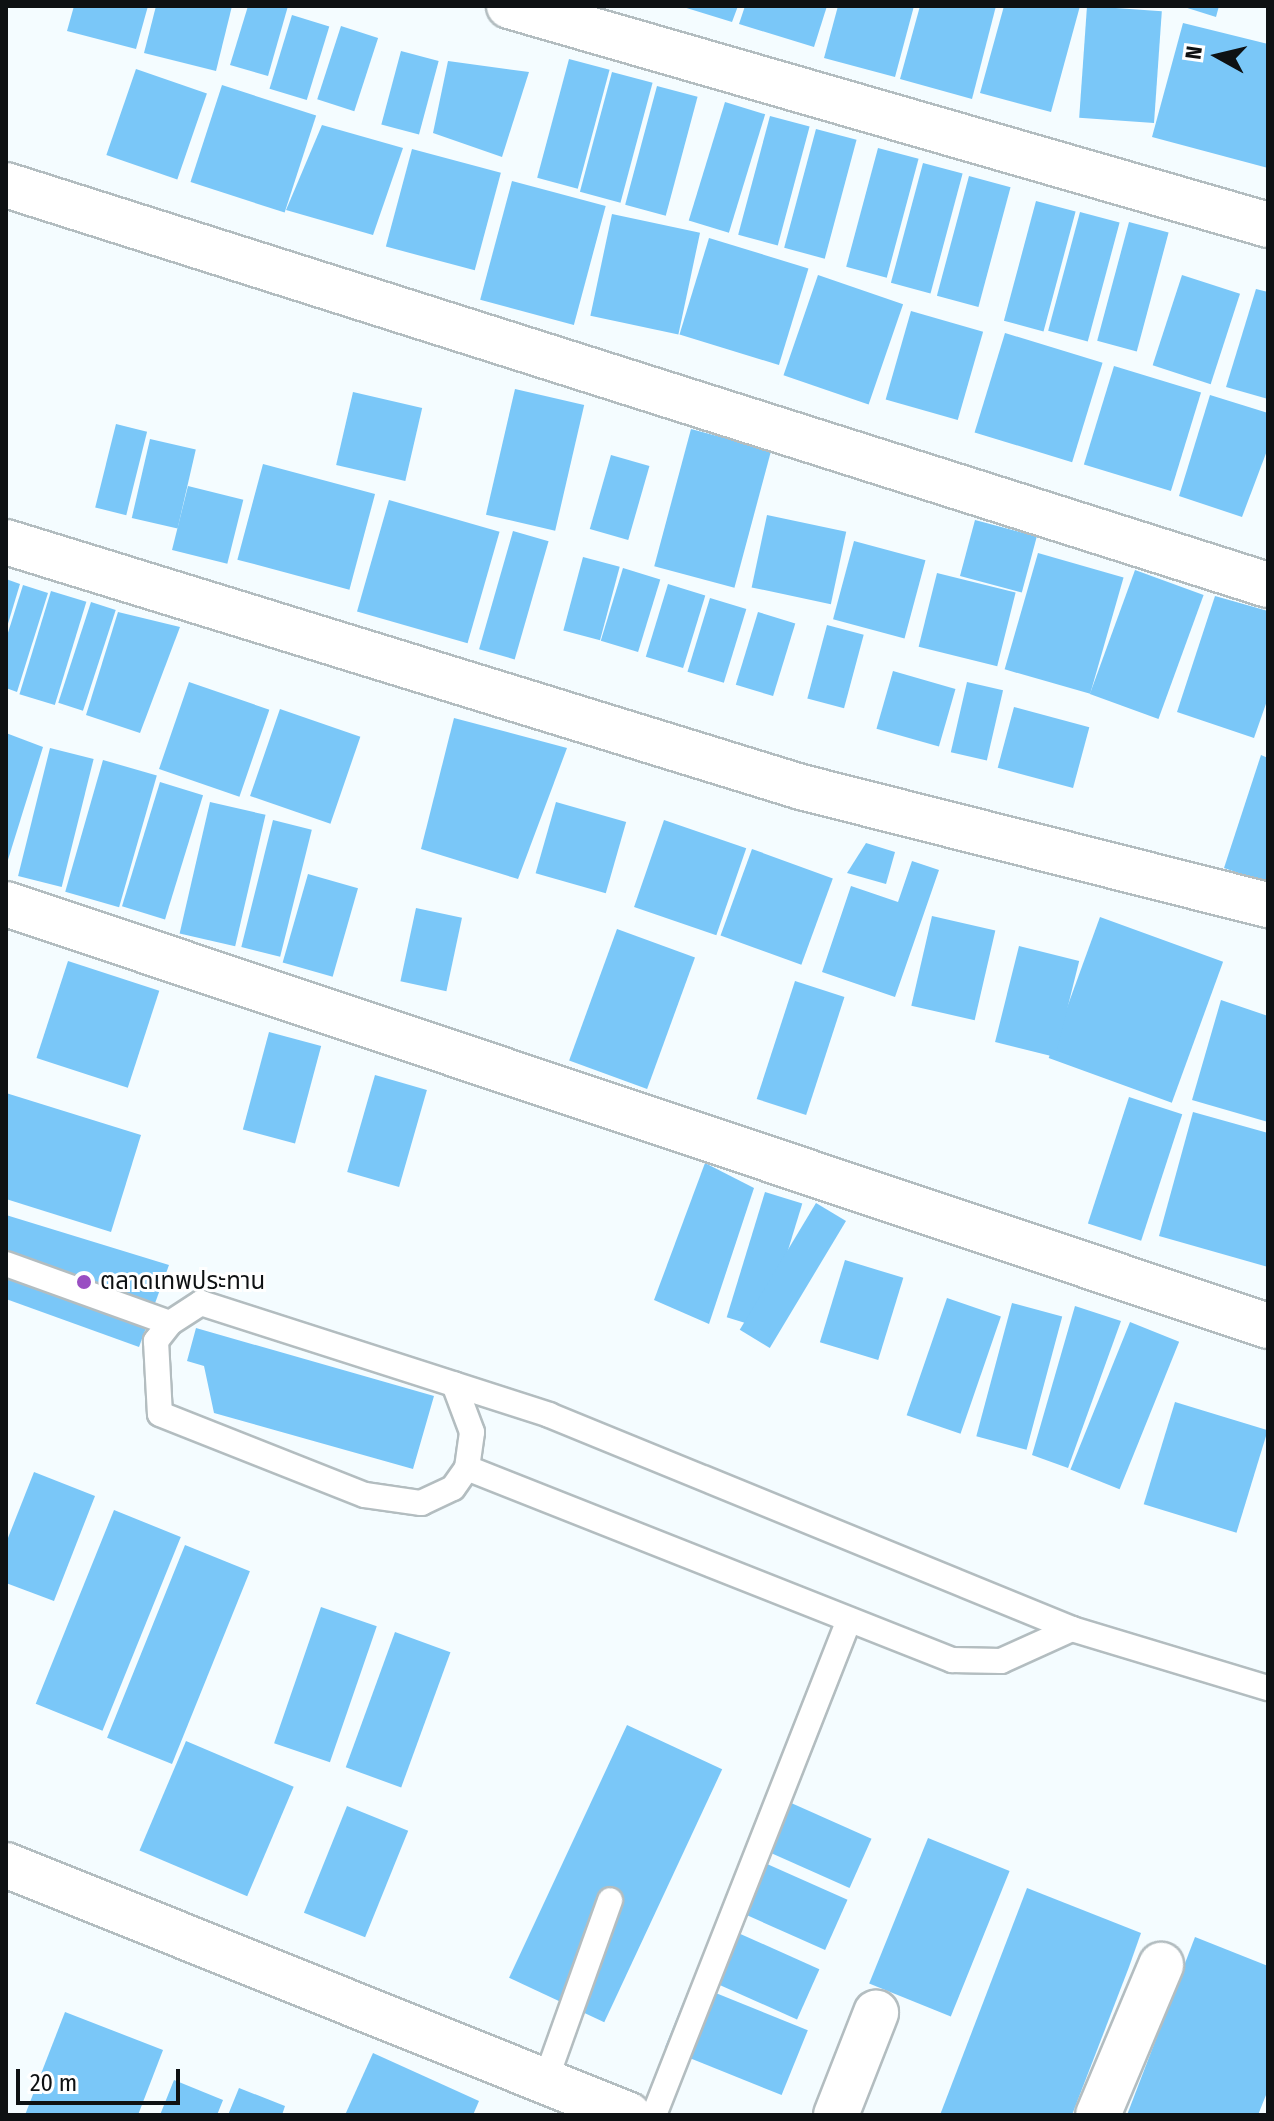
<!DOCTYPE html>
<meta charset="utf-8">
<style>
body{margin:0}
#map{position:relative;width:1274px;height:2121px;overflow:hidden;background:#f4fcff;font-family:"Fira Sans Condensed","Noto Sans Thai",sans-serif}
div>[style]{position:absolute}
.building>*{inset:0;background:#7ac7f8;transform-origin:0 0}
.roads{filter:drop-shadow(2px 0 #b3bdc0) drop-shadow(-2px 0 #b3bdc0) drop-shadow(0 2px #b3bdc0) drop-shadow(0 -2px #b3bdc0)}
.lane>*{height:24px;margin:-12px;padding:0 12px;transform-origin:12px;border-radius:12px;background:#fff}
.street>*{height:44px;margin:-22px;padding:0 22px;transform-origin:22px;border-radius:22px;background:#fff}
.dots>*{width:22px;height:22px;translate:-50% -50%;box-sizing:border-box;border:4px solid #fff;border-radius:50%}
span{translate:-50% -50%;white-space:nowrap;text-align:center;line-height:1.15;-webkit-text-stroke:6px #fff;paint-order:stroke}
.poi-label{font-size:24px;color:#0e1113}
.left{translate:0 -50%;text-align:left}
.frame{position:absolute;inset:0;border:8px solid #0e1113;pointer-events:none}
.north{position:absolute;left:1178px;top:16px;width:80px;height:80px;-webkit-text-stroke:6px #fff;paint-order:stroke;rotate:278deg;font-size:22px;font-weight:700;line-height:32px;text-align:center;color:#0e1113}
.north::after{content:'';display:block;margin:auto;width:28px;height:36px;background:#0e1113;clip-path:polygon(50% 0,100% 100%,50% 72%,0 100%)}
.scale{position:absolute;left:16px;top:2069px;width:164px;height:36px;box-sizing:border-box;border:4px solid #0e1113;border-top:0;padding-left:10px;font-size:24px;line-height:28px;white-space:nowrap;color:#0e1113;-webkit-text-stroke:6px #fff;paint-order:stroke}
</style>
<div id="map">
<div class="building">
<div style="clip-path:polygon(74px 6px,148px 6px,136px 49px,67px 31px)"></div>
<div style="clip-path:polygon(156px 6px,232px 6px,216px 71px,144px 53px)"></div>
<div style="clip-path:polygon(248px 6px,288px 6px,268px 76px,230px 65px)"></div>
<div style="clip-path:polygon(680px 6px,738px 6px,732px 22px)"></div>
<div style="clip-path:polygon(745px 6px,827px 6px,814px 47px,739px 24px)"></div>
<div style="clip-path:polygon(838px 6px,914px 6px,895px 77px,824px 58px)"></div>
<div style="clip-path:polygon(920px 6px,996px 6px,972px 99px,900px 79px)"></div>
<div style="clip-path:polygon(1004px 6px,1080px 6px,1051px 112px,980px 93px)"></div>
<div style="left:1087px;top:6px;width:75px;height:112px;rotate:4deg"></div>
<div style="clip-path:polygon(1181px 6px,1219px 6px,1216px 17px)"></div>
<div style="left:292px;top:15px;width:39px;height:77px;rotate:17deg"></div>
<div style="clip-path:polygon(1183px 23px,1268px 44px,1268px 168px,1152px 137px)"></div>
<div style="left:341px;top:26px;width:39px;height:77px;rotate:18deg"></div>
<div style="left:401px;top:51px;width:39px;height:76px;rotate:15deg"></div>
<div style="left:569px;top:59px;width:42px;height:123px;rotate:15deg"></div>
<div style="clip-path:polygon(448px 61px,529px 72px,502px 157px,433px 133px)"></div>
<div style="left:136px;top:69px;width:75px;height:91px;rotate:19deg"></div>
<div style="left:612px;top:72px;width:42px;height:124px;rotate:15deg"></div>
<div style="left:222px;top:85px;width:99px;height:102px;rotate:18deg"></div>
<div style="left:657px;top:86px;width:42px;height:123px;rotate:15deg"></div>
<div style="left:725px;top:102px;width:42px;height:124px;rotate:17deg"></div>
<div style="left:770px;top:116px;width:41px;height:123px;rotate:15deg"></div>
<div style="clip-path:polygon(322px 125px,403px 148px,373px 235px,286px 210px)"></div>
<div style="left:816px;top:129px;width:42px;height:123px;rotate:15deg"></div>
<div style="left:878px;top:148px;width:42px;height:123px;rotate:15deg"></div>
<div style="left:412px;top:149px;width:92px;height:101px;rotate:15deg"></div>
<div style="left:923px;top:163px;width:41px;height:124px;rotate:15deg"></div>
<div style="left:969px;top:176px;width:43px;height:124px;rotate:15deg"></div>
<div style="left:512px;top:181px;width:97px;height:123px;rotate:15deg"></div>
<div style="left:1036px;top:201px;width:41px;height:124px;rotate:15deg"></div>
<div style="left:1080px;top:212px;width:41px;height:123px;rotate:15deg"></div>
<div style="left:612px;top:214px;width:90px;height:104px;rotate:12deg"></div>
<div style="left:1129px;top:222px;width:41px;height:123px;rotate:15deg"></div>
<div style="left:709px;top:238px;width:104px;height:101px;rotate:17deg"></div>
<div style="left:818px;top:275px;width:90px;height:106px;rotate:19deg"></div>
<div style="left:1182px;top:275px;width:61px;height:95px;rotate:18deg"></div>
<div style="clip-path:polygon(1256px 289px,1268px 292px,1268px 399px,1226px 387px)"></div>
<div style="left:911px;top:311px;width:75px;height:92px;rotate:16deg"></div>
<div style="left:1005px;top:333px;width:102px;height:104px;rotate:17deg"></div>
<div style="left:1114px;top:366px;width:91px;height:103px;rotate:17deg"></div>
<div style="left:515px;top:389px;width:71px;height:129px;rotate:13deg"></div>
<div style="left:353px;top:392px;width:71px;height:75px;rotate:13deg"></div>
<div style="clip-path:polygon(1210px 395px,1268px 413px,1268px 448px,1242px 517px,1179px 496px)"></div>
<div style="left:116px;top:424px;width:32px;height:86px;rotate:14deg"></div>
<div style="left:691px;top:429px;width:83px;height:142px;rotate:15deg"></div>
<div style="left:150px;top:439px;width:47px;height:81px;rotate:13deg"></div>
<div style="left:611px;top:455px;width:40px;height:77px;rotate:16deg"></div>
<div style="left:263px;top:464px;width:116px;height:99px;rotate:15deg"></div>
<div style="left:188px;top:486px;width:57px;height:66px;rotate:14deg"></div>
<div style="left:389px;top:500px;width:115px;height:116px;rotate:16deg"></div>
<div style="left:767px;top:515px;width:81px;height:74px;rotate:12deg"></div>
<div style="left:975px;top:520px;width:64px;height:58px;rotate:15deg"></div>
<div style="left:513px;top:531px;width:37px;height:123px;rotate:16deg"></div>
<div style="left:854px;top:541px;width:74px;height:81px;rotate:15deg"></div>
<div style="left:1038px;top:553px;width:89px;height:121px;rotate:16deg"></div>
<div style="left:583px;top:557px;width:38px;height:76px;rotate:15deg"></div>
<div style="left:623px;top:568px;width:39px;height:76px;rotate:17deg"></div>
<div style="left:1135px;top:570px;width:73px;height:132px;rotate:20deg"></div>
<div style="left:937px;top:573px;width:81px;height:76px;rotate:14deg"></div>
<div style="clip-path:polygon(6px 579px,20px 584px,7px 627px,6px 627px)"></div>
<div style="left:668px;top:584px;width:39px;height:76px;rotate:17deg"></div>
<div style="clip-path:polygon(23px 585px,48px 593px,17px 692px,6px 688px,6px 639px)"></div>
<div style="left:51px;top:591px;width:37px;height:108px;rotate:17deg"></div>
<div style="clip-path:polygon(1215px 596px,1268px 611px,1268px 698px,1254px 738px,1177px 712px)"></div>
<div style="left:710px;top:598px;width:38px;height:77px;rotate:17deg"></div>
<div style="left:91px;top:602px;width:26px;height:106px;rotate:18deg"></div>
<div style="clip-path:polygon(118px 612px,180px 627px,140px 733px,86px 715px)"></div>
<div style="left:758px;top:612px;width:39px;height:76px;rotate:17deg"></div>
<div style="left:827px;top:625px;width:38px;height:76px;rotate:15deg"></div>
<div style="left:893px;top:671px;width:65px;height:60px;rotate:16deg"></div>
<div style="left:189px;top:682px;width:85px;height:92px;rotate:19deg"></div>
<div style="left:967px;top:682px;width:37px;height:72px;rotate:13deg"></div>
<div style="left:1014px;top:707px;width:78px;height:63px;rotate:15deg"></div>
<div style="left:280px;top:709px;width:85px;height:92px;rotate:19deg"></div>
<div style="clip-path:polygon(454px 718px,567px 748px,518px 879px,421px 849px)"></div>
<div style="clip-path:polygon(6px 733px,43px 747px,7px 863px,6px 863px)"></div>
<div style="left:50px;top:748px;width:45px;height:132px;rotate:14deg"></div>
<div style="clip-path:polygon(1261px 755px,1268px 758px,1268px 883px,1224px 868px)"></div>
<div style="left:103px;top:760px;width:56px;height:137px;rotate:16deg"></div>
<div style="left:160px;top:782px;width:45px;height:130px;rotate:17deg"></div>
<div style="left:210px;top:802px;width:57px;height:135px;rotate:13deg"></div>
<div style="left:556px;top:802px;width:73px;height:74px;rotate:16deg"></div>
<div style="left:273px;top:820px;width:40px;height:131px;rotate:14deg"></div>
<div style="left:664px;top:820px;width:87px;height:92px;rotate:19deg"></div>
<div style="clip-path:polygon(866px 843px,895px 852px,886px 884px,847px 873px)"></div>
<div style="left:752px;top:849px;width:86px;height:92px;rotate:20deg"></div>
<div style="clip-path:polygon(912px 861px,939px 870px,895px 997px,822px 972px,851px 886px,898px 902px)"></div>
<div style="left:308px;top:874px;width:52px;height:92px;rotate:16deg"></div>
<div style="left:416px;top:908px;width:47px;height:75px;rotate:12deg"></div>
<div style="left:932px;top:916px;width:65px;height:92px;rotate:13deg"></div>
<div style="left:1100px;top:917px;width:131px;height:150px;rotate:20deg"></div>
<div style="left:617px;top:929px;width:83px;height:140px;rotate:20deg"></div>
<div style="left:1019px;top:946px;width:62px;height:99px;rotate:14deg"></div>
<div style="left:68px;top:961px;width:96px;height:102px;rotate:18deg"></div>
<div style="left:795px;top:981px;width:52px;height:124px;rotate:18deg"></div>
<div style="clip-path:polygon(1221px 1000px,1268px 1016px,1268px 1122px,1192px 1100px)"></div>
<div style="left:269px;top:1032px;width:54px;height:101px;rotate:15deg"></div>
<div style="left:375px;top:1075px;width:54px;height:101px;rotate:16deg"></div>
<div style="clip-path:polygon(6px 1093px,141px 1135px,111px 1232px,6px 1199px)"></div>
<div style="left:1129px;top:1097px;width:56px;height:133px;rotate:18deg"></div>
<div style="clip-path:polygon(1193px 1112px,1268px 1133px,1268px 1267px,1159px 1236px)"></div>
<div style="clip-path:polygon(705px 1163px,754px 1188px,709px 1324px,654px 1300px)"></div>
<div style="left:765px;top:1192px;width:39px;height:131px;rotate:17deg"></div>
<div style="left:816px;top:1203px;width:35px;height:148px;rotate:31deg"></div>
<div style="clip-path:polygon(6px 1215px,169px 1265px,139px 1347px,6px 1299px)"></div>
<div style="left:845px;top:1260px;width:61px;height:86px;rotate:17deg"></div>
<div style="left:947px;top:1298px;width:57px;height:124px;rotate:19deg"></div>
<div style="left:1012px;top:1303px;width:52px;height:138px;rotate:15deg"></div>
<div style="clip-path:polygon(1075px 1306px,1121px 1321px,1068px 1468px,1032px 1455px)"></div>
<div style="left:1130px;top:1322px;width:53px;height:159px;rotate:22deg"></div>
<div style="clip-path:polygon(196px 1328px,434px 1396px,413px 1469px,214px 1413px,204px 1366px,187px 1361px)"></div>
<div style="left:1175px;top:1402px;width:97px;height:107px;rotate:17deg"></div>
<div style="clip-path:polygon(34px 1472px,95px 1496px,54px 1601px,6px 1583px,6px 1543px)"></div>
<div style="left:114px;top:1510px;width:72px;height:209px;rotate:22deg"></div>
<div style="left:185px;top:1545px;width:70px;height:208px;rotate:22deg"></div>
<div style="left:321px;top:1607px;width:59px;height:144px;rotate:19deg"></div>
<div style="left:395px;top:1632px;width:59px;height:144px;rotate:20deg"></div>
<div style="left:627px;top:1725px;width:105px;height:279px;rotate:25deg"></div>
<div style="left:186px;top:1741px;width:117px;height:119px;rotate:23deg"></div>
<div style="left:771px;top:1794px;width:110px;height:54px;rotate:24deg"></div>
<div style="left:347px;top:1806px;width:66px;height:115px;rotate:22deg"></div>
<div style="left:928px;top:1838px;width:88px;height:157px;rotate:22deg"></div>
<div style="left:747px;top:1855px;width:110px;height:55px;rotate:24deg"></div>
<div style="clip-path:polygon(1027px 1888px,1141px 1933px,1129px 1967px,1072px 2115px,940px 2115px)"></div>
<div style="left:718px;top:1924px;width:111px;height:55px;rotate:24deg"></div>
<div style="clip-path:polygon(1195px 1937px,1268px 1966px,1268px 2090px,1258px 2115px,1127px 2115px)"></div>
<div style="left:691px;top:1983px;width:126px;height:70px;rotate:22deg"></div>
<div style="clip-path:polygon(65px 2012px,163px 2050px,138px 2115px,25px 2115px)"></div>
<div style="clip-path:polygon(373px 2053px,479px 2101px,473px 2115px,345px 2115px)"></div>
<div style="clip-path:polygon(174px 2080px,223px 2100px,217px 2115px,160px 2115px)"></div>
<div style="clip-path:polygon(239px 2088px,285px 2106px,282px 2115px,228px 2115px)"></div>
</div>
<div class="roads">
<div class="lane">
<div style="left:6px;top:1264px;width:174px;rotate:19.8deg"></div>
<div style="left:170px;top:1323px;width:37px;rotate:-33deg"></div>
<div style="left:201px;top:1303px;width:366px;rotate:17.8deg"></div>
<div style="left:549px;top:1415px;width:565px;rotate:22.25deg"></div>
<div style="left:1072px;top:1629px;width:205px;rotate:16.8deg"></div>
<div style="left:170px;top:1323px;width:23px;rotate:128deg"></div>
<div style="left:156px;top:1341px;width:73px;rotate:86.9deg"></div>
<div style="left:160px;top:1414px;width:220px;rotate:21.6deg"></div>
<div style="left:365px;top:1495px;width:57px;rotate:8.1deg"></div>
<div style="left:421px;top:1503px;width:35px;rotate:-25deg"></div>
<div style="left:453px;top:1488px;width:24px;rotate:-55deg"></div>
<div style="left:467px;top:1468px;width:36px;rotate:-82deg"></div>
<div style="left:472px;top:1432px;width:51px;rotate:-110.6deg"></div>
<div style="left:467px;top:1468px;width:522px;rotate:21.6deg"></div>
<div style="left:952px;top:1660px;width:49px;rotate:1.2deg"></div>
<div style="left:1001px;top:1661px;width:78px;rotate:-24.3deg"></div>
<div style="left:545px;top:2082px;width:193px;rotate:-70.3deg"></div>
<div style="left:654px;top:2115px;width:532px;rotate:-68.5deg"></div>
</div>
<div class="street">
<div style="left:509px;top:6px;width:790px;rotate:16.09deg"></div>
<div style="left:6px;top:185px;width:1324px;rotate:17.59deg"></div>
<div style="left:6px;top:542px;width:832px;rotate:17.13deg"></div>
<div style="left:801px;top:787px;width:482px;rotate:14.2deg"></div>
<div style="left:6px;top:904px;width:1331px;rotate:18.49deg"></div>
<div style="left:6px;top:1865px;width:671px;rotate:21.86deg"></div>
<div style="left:836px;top:2115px;width:110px;rotate:-68.6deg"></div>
<div style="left:1098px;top:2115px;width:163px;rotate:-67.2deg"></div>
</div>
</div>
<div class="dots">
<div style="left:84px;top:1282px;background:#994fc2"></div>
</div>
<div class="poi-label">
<span class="left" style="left:100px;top:1282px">ตลาดเทพประทาน</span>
</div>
<div class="frame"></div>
<div class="north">N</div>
<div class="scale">20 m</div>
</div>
